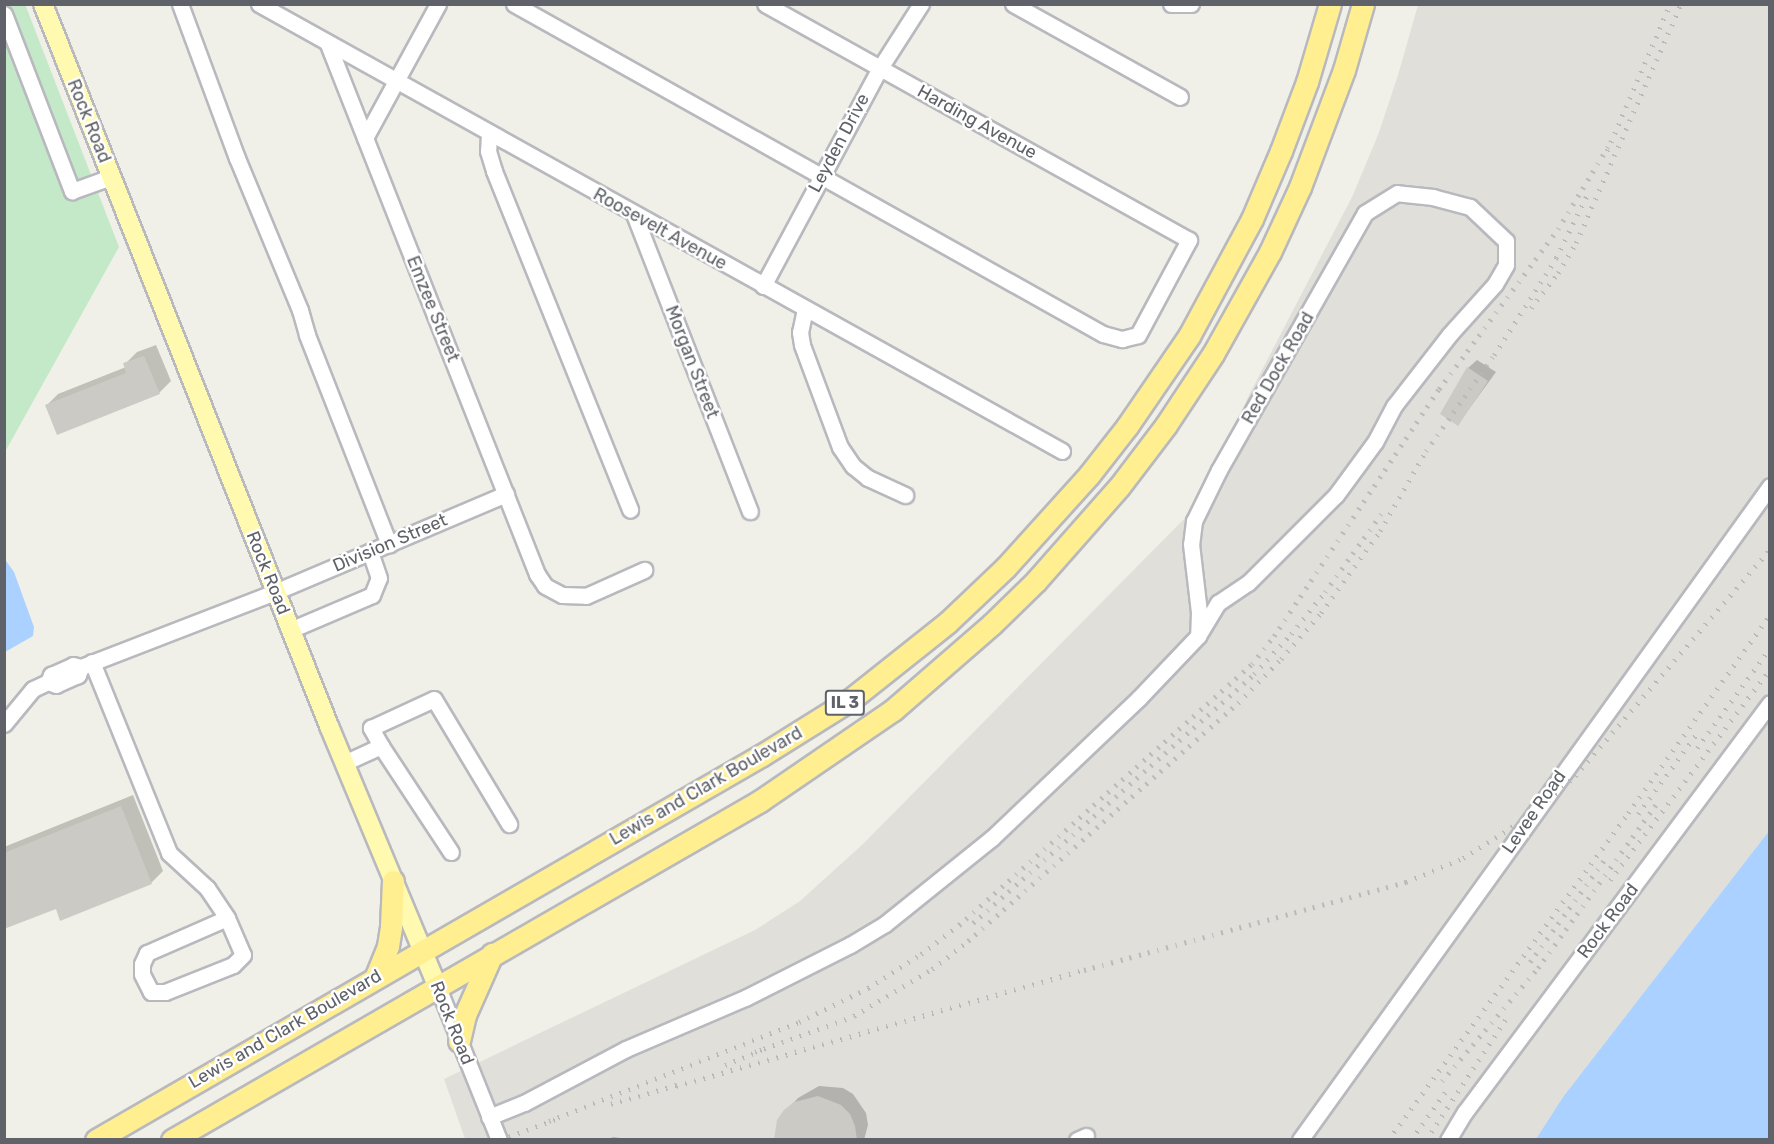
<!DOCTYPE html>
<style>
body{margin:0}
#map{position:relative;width:1774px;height:1144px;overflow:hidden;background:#f1f0e8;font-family:Rubik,sans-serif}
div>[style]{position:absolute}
.industrial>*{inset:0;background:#e0dfda}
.green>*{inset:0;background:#c4e9c8}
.water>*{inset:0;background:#aad1ff}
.shadow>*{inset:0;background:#0003}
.building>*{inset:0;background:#cccac4}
.roads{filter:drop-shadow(2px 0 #b8b9be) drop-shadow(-2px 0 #b8b9be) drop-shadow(0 2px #b8b9be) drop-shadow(0 -2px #b8b9be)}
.minor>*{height:15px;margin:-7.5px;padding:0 7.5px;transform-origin:7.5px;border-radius:7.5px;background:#fff}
.major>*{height:18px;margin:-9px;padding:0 9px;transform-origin:9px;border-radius:9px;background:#fffaaf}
.highway>*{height:21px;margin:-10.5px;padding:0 10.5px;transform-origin:10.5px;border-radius:10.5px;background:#ffef91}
.rail>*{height:4.5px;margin-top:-2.25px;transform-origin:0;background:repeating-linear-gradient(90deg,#b8b9b9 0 1.5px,transparent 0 9.5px)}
span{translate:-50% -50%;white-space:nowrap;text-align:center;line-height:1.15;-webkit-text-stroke:5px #fff;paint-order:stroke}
.shield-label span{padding:2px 4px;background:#fff;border:2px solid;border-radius:4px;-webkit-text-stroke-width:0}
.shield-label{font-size:16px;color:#5f6268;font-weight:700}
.street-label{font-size:18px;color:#5f6268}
.frame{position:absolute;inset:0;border:6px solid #5f6268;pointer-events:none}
</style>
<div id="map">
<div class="industrial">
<div style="clip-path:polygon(1418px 5px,1769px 5px,1769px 831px,1563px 1097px,1536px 1139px,465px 1139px,444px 1079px,755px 930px,800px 901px,863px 844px,1184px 519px,1220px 458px,1250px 393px,1352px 197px,1378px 135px,1398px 75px)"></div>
</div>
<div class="green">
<div style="clip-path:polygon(25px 4px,119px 247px,5px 452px,4px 5px)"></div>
</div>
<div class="water">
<div style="clip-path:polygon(4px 558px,14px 572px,34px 627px,33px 636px,5px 652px)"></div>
<div style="clip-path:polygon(1769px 831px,1769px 1139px,1536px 1139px,1563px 1097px)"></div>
</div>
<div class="shadow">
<div style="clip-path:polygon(156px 345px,171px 381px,159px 393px,47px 405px,58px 394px,126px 367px,125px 364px,137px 352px)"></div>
<div style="clip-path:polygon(1477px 360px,1496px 372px,1458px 424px,1468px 368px)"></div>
<div style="clip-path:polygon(133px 795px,163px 871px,151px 883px,57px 907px,4px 928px,4px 847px)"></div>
<div style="clip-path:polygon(819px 1086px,843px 1088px,853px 1094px,866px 1113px,868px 1125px,864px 1140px,777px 1140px,786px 1111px,798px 1098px)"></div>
<div style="clip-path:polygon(613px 1137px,635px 1140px,607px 1140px)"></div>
</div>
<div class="building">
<div style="clip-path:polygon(144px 356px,160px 394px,57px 435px,45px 405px,126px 373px,123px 363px)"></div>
<div style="clip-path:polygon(1467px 367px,1488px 381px,1458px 426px,1440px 414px)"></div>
<div style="clip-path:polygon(121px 806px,152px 884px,60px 921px,56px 909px,4px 929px,4px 853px)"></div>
<div style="clip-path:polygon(818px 1096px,841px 1105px,850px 1114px,855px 1126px,857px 1140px,774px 1140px,777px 1120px,784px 1110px,794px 1102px)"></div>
</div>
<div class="roads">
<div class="minor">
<div style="left:180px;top:4px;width:164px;rotate:69.7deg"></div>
<div style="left:237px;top:158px;width:165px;rotate:67.5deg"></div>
<div style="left:300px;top:310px;width:26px;rotate:74deg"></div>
<div style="left:307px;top:335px;width:225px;rotate:68.6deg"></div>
<div style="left:259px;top:4px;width:919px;rotate:29.1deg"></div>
<div style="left:514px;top:4px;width:675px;rotate:29.26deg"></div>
<div style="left:1103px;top:334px;width:20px;rotate:15deg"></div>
<div style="left:1122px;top:339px;width:16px;rotate:-14deg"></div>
<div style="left:1138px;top:335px;width:108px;rotate:-61.8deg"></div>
<div style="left:1189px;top:240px;width:485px;rotate:-150.9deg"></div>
<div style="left:1013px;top:4px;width:191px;rotate:29.1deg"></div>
<div style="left:1171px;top:4px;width:20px"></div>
<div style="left:4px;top:14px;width:190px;rotate:69deg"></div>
<div style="left:72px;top:191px;width:41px;rotate:-19.7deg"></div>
<div style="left:328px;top:44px;width:570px;rotate:68.48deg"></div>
<div style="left:537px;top:574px;width:14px;rotate:56deg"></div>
<div style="left:545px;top:586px;width:19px;rotate:28deg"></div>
<div style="left:562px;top:595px;width:24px;rotate:2deg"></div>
<div style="left:586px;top:596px;width:64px;rotate:-24.1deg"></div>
<div style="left:489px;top:134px;width:17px;rotate:93deg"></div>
<div style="left:488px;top:151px;width:21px;rotate:73deg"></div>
<div style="left:494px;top:171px;width:365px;rotate:68.1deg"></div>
<div style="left:365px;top:138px;width:153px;rotate:-61.4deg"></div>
<div style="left:634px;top:214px;width:319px;rotate:68.7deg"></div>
<div style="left:763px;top:286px;width:247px;rotate:-61.8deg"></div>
<div style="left:880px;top:68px;width:76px;rotate:-57.4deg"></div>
<div style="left:805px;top:309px;width:24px;rotate:102deg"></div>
<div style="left:800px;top:332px;width:13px;rotate:81deg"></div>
<div style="left:802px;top:345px;width:109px;rotate:69.6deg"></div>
<div style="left:840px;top:447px;width:23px;rotate:56deg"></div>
<div style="left:853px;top:466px;width:19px;rotate:39deg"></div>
<div style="left:868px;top:478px;width:41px;rotate:24.7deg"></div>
<div style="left:290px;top:630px;width:89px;rotate:-23.1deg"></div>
<div style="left:372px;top:595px;width:18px;rotate:-68deg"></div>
<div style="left:379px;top:578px;width:28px;rotate:-109deg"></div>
<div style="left:92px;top:662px;width:206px;rotate:68deg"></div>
<div style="left:169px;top:853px;width:52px;rotate:42.6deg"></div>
<div style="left:207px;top:888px;width:36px;rotate:56deg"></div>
<div style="left:227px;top:918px;width:40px;rotate:66.6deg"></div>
<div style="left:243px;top:955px;width:14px;rotate:135deg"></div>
<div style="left:233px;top:965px;width:73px;rotate:158.3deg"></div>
<div style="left:165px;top:992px;width:14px;rotate:180deg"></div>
<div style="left:151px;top:992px;width:20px;rotate:-117deg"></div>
<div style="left:142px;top:974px;width:10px;rotate:-90deg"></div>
<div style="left:142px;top:964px;width:12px;rotate:-66deg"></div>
<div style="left:147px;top:953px;width:87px;rotate:-23.6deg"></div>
<div style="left:73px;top:665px;width:8px;rotate:14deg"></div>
<div style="left:81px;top:667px;width:9px;rotate:111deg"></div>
<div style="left:78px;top:675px;width:24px;rotate:156deg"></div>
<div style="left:56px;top:685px;width:9px;rotate:-159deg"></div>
<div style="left:48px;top:682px;width:8px;rotate:-67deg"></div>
<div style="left:51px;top:675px;width:24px;rotate:-24deg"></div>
<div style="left:81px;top:667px;width:208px;rotate:-21.1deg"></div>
<div style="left:275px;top:592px;width:251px;rotate:-23deg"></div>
<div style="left:4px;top:724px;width:45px;rotate:-50.4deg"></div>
<div style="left:33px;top:689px;width:17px;rotate:-25deg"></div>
<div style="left:381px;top:746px;width:127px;rotate:56.6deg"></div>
<div style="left:344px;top:763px;width:41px;rotate:-24.7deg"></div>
<div style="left:381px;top:746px;width:21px;rotate:-119deg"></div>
<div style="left:371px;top:728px;width:69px;rotate:-24.7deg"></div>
<div style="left:434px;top:699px;width:146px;rotate:59deg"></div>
<div style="left:437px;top:985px;width:167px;rotate:68.2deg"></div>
<div style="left:489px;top:1117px;width:38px;rotate:-22deg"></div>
<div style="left:524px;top:1103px;width:115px;rotate:-27.9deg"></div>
<div style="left:626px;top:1049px;width:129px;rotate:-23.2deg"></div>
<div style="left:745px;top:998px;width:118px;rotate:-26.8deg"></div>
<div style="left:850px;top:945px;width:41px;rotate:-31deg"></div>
<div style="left:885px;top:924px;width:137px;rotate:-38.8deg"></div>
<div style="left:992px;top:838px;width:202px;rotate:-43.6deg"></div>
<div style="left:1138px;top:699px;width:87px;rotate:-46.4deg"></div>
<div style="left:1198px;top:636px;width:39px;rotate:-59deg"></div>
<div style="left:1218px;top:603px;width:36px;rotate:-34deg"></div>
<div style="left:1248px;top:583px;width:124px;rotate:-45deg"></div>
<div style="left:1336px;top:495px;width:66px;rotate:-53.7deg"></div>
<div style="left:1375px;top:442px;width:41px;rotate:-62.2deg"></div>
<div style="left:1394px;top:406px;width:91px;rotate:-52.1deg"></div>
<div style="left:1450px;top:334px;width:67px;rotate:-48deg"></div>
<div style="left:1495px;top:284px;width:22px;rotate:-60deg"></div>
<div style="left:1506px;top:265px;width:24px;rotate:-90deg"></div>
<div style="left:1506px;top:241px;width:50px;rotate:-136.6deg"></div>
<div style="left:1470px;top:207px;width:38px;rotate:-165deg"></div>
<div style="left:1433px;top:197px;width:36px;rotate:-174deg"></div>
<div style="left:1397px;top:193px;width:38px;rotate:148deg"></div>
<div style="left:1365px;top:213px;width:296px;rotate:119.6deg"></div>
<div style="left:1219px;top:470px;width:57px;rotate:116.1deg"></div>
<div style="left:1194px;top:521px;width:23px;rotate:97deg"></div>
<div style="left:1191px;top:544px;width:68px;rotate:83.3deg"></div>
<div style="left:1199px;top:612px;width:24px;rotate:92deg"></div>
<div style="left:1077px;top:1140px;width:10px;rotate:-24deg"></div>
<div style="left:1300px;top:1140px;width:805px;rotate:-54.3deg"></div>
<div style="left:1448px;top:1140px;width:33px;rotate:-59deg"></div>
<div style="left:1465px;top:1112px;width:510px;rotate:-53.29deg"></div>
</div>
<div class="major">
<div style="left:43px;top:4px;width:777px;rotate:68.39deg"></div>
<div style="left:329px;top:726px;width:281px;rotate:67.4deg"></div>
</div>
<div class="highway">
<div style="left:376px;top:976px;width:32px;rotate:-68deg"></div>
<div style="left:388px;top:946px;width:20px;rotate:-81deg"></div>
<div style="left:391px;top:926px;width:45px;rotate:-87.5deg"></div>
<div style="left:459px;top:1041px;width:27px;rotate:-77deg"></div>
<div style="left:465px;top:1015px;width:67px;rotate:-66.1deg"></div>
<div style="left:96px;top:1140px;width:769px;rotate:-30.03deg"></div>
<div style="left:762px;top:755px;width:104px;rotate:-32deg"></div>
<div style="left:850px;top:700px;width:125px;rotate:-38.5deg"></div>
<div style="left:948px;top:622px;width:79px;rotate:-43.5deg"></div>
<div style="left:1005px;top:568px;width:125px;rotate:-47.9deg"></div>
<div style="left:1089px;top:475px;width:63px;rotate:-52deg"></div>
<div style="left:1128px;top:425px;width:108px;rotate:-55.6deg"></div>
<div style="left:1189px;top:336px;width:133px;rotate:-61.7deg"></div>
<div style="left:1252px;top:219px;width:74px;rotate:-66.9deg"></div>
<div style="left:1281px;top:151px;width:74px;rotate:-69.4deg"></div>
<div style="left:1307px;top:82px;width:81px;rotate:-73.6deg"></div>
<div style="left:172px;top:1140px;width:679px;rotate:-29.96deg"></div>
<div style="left:760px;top:801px;width:161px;rotate:-34.4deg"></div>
<div style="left:893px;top:710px;width:131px;rotate:-41deg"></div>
<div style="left:992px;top:624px;width:62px;rotate:-44.3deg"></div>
<div style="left:1036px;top:581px;width:125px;rotate:-48.6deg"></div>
<div style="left:1119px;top:487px;width:78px;rotate:-52.8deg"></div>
<div style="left:1166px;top:425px;width:85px;rotate:-56.5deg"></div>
<div style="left:1213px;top:354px;width:117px;rotate:-60.8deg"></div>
<div style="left:1270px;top:252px;width:72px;rotate:-65.2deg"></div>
<div style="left:1300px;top:187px;width:125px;rotate:-69.4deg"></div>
<div style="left:1344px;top:70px;width:69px;rotate:-73.9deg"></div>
</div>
</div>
<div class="rail">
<div style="left:1607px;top:151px;width:160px;rotate:-66.8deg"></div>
<div style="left:1531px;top:308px;width:44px;rotate:-52.4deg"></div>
<div style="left:1558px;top:273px;width:35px;rotate:-59deg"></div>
<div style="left:1576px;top:243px;width:261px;rotate:-66.3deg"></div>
<div style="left:1697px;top:748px;width:124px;rotate:-53.9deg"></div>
<div style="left:1638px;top:814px;width:102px;rotate:-53.8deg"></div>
<div style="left:1610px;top:880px;width:265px;rotate:-52.8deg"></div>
<div style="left:973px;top:923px;width:375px;rotate:-41.5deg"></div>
<div style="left:1254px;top:674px;width:54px;rotate:-47.2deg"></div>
<div style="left:1291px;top:634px;width:54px;rotate:-51deg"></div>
<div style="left:1325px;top:592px;width:101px;rotate:-54.3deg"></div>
<div style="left:1530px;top:962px;width:132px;rotate:-53.9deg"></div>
<div style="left:755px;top:1052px;width:105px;rotate:-20deg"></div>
<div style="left:854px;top:1016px;width:91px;rotate:-31.1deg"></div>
<div style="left:932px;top:969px;width:46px;rotate:-37.9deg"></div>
<div style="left:968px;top:941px;width:360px;rotate:-41.4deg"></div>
<div style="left:1238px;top:703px;width:62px;rotate:-45.7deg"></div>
<div style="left:1281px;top:659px;width:61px;rotate:-49deg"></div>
<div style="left:1321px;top:613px;width:101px;rotate:-54.3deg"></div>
<div style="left:1380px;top:531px;width:92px;rotate:-60.1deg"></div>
<div style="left:1426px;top:451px;width:118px;rotate:-54.7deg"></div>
<div style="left:1494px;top:355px;width:115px;rotate:-57.4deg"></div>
<div style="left:1556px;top:258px;width:70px;rotate:-63.8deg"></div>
<div style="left:725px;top:1065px;width:41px;rotate:-22.8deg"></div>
<div style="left:1442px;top:1081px;width:148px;rotate:-49.7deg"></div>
<div style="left:1538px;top:968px;width:208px;rotate:-54.2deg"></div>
<div style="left:676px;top:1086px;width:424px;rotate:-15.9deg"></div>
<div style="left:1084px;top:970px;width:334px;rotate:-15.3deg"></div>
<div style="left:1406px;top:882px;width:62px;rotate:-22.8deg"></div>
<div style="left:1463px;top:858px;width:84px;rotate:-32.4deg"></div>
<div style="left:1534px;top:813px;width:55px;rotate:-42.1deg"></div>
<div style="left:1575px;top:776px;width:299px;rotate:-49.3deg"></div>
<div style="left:611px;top:1104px;width:75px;rotate:-16.3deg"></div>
<div style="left:549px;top:1121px;width:269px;rotate:-21.6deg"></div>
<div style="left:799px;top:1022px;width:77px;rotate:-26.2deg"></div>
<div style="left:868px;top:988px;width:63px;rotate:-32.7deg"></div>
<div style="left:921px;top:954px;width:48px;rotate:-37.3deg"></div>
<div style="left:959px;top:925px;width:392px;rotate:-41.7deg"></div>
<div style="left:1252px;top:664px;width:36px;rotate:-52deg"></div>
<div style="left:1274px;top:636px;width:297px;rotate:-56.3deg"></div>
<div style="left:1439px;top:389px;width:199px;rotate:-53.4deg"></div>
<div style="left:1558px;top:229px;width:100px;rotate:-58.8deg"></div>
<div style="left:500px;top:1140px;width:60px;rotate:-20.6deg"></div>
<div style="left:1388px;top:1140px;width:406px;rotate:-53.7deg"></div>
<div style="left:1628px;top:813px;width:244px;rotate:-54.4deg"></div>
<div style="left:1411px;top:1140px;width:64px;rotate:-54.6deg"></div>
<div style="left:1426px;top:1140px;width:147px;rotate:-56.6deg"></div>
</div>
<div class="shield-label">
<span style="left:845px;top:703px">IL 3</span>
</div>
<div class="street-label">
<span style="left:89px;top:121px;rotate:68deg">Rock Road</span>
<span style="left:977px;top:122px;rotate:29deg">Harding Avenue</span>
<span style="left:839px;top:143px;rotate:-62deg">Leyden Drive</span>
<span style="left:660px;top:229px;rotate:29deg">Roosevelt Avenue</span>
<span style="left:433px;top:309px;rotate:68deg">Emzee Street</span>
<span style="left:692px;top:362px;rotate:69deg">Morgan Street</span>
<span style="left:1278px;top:368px;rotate:-60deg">Red Dock Road</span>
<span style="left:390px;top:543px;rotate:-23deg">Division Street</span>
<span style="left:268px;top:573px;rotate:68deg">Rock Road</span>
<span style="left:706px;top:786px;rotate:-30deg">Lewis and Clark Boulevard</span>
<span style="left:1534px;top:812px;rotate:-55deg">Levee Road</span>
<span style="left:1608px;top:921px;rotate:-53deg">Rock Road</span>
<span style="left:452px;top:1023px;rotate:68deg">Rock Road</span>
<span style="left:285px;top:1029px;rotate:-30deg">Lewis and Clark Boulevard</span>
</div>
<div class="frame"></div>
</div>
